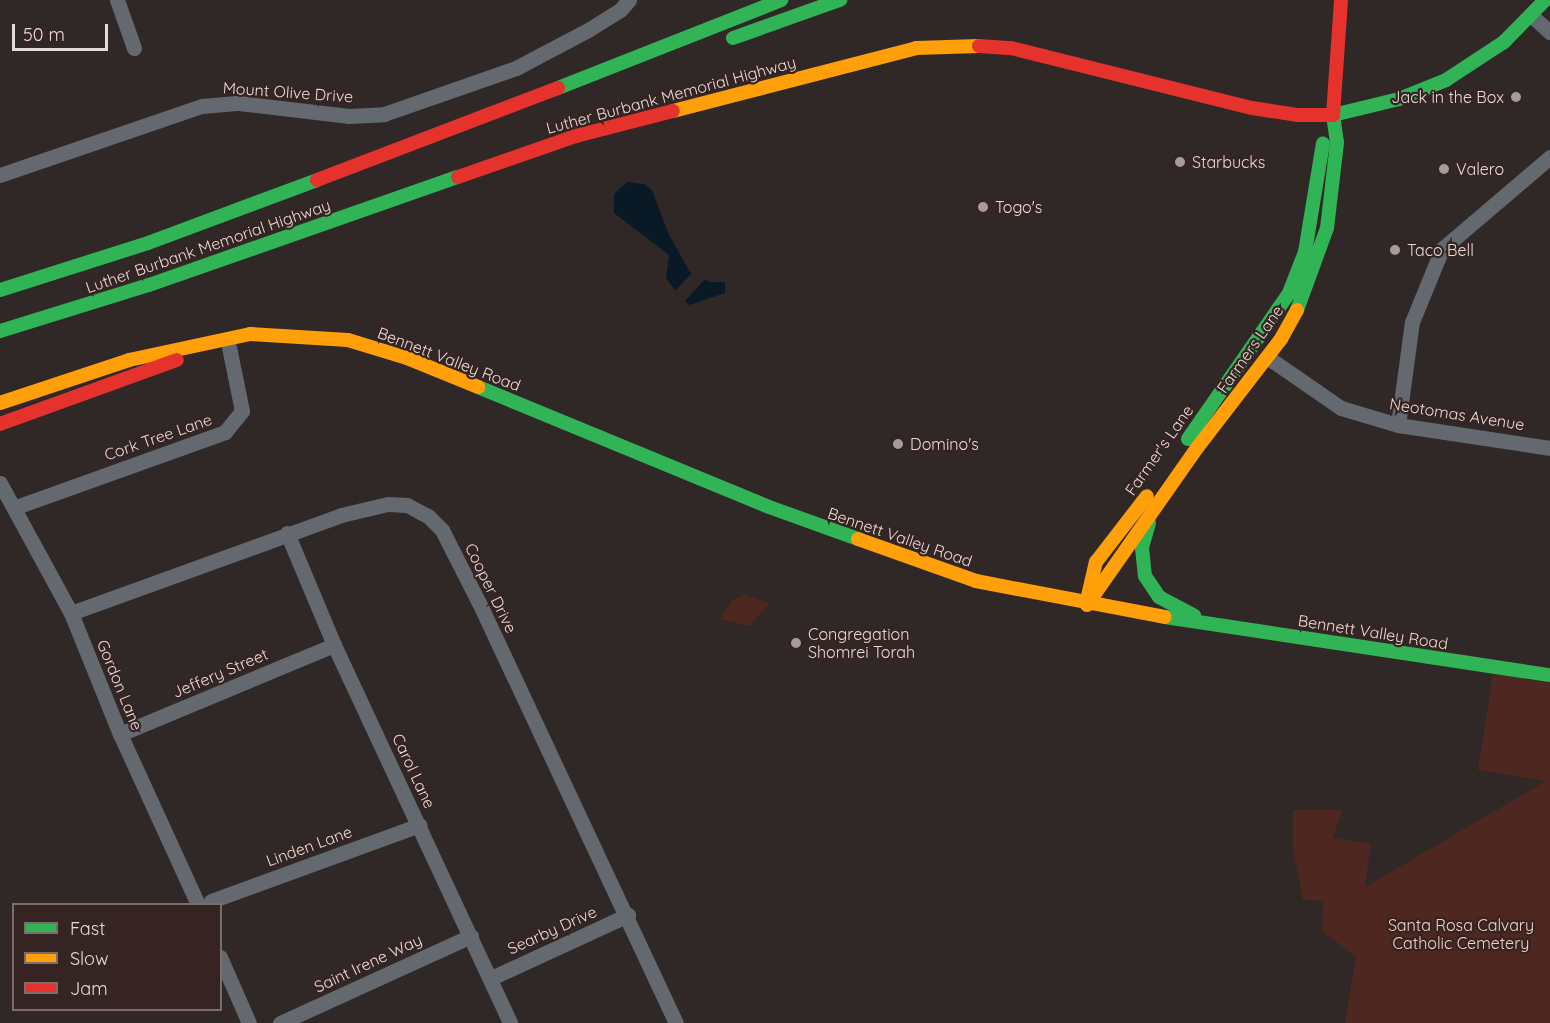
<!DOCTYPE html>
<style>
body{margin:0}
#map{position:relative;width:1550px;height:1023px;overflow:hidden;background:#302826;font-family:Quicksand,sans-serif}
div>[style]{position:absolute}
.green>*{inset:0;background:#4d2720}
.water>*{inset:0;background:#091926}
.pier>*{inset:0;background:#302826}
.street>*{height:15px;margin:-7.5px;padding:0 7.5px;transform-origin:7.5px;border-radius:7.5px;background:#63696f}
.fast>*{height:14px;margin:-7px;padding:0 7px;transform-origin:7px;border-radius:7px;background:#30b455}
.slow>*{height:14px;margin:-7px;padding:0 7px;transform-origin:7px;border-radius:7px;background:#ff9f0a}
.jam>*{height:14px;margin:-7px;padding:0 7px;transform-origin:7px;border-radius:7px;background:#e5322d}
.dots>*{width:16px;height:16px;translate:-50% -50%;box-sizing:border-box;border:3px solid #352421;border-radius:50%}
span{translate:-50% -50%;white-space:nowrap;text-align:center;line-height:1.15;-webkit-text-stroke:4.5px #352421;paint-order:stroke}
.street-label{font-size:16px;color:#e5dad7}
.poi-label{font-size:16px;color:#e5dad7}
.right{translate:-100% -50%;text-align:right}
.left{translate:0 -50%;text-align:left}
.park-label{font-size:16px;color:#f8cdc4}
.legend{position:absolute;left:12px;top:903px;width:210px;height:108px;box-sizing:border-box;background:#352421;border:2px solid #7b6d6a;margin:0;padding:8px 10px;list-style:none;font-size:18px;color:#e5dad7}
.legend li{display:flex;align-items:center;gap:12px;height:30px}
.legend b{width:30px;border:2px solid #7b6d6a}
.scale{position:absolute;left:12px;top:24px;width:96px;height:27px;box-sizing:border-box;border:3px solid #e5dad7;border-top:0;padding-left:8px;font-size:18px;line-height:21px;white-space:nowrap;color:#e5dad7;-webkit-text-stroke:4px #352421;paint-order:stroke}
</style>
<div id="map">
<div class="green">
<div style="clip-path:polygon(744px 595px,770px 603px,749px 626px,720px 619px,732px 601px)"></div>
<div style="clip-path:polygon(1493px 674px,1550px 683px,1550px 1023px,1345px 1023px,1356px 957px,1322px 931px,1323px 901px,1303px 900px,1293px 850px,1293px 810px,1342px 810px,1333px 838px,1371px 844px,1365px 887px,1546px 781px,1478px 770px)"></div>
</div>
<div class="water">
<div style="clip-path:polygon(627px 182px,644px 184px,652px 190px,669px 235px,690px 272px,710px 282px,725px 282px,725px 293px,689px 305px,674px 289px,666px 278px,669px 255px,614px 213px,614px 194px)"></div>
</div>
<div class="pier">
<div style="clip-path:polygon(693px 272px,707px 277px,685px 301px,674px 292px)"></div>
</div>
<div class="street">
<div style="left:117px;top:0;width:51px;rotate:70.5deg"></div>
<div style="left:1532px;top:16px;width:24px;rotate:42deg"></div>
<div style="left:0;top:175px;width:213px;rotate:-18.9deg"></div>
<div style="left:202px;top:106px;width:37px;rotate:-5deg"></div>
<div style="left:239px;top:103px;width:111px;rotate:6.7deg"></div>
<div style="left:349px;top:116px;width:35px;rotate:-3deg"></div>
<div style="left:384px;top:114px;width:140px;rotate:-19.2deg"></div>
<div style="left:516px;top:68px;width:81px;rotate:-27.8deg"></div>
<div style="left:588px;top:30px;width:39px;rotate:-32deg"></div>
<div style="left:621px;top:9px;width:12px;rotate:-48deg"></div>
<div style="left:1267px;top:357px;width:90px;rotate:34.6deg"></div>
<div style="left:1341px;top:408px;width:59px;rotate:16.6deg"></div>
<div style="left:1398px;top:425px;width:154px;rotate:8.6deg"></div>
<div style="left:1398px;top:425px;width:104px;rotate:-82.3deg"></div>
<div style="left:1412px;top:322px;width:79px;rotate:-67.7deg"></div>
<div style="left:1442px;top:249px;width:142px;rotate:-40.4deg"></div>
<div style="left:0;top:483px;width:148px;rotate:61.4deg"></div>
<div style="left:71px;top:613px;width:131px;rotate:68deg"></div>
<div style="left:120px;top:734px;width:187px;rotate:65.4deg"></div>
<div style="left:16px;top:507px;width:222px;rotate:-19.7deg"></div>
<div style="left:225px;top:432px;width:27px;rotate:-51deg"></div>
<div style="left:242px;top:411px;width:65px;rotate:-101.5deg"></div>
<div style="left:287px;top:533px;width:121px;rotate:67.2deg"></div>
<div style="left:334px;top:645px;width:417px;rotate:65deg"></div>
<div style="left:71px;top:613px;width:287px;rotate:-19.9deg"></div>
<div style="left:341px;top:515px;width:48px;rotate:-13.2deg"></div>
<div style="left:388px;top:504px;width:19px;rotate:3deg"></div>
<div style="left:407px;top:505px;width:24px;rotate:28deg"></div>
<div style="left:428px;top:516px;width:20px;rotate:45deg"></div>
<div style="left:442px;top:530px;width:89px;rotate:63.1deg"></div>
<div style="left:482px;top:609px;width:457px;rotate:64.9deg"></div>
<div style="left:120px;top:734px;width:232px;rotate:-22.6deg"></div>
<div style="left:211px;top:901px;width:222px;rotate:-20deg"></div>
<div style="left:220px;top:957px;width:72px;rotate:66.3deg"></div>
<div style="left:491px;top:978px;width:151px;rotate:-24.7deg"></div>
<div style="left:280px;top:1023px;width:210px;rotate:-24.5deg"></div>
</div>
<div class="fast">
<div style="left:733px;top:38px;width:114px;rotate:-19.6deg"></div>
<div style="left:558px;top:88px;width:240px;rotate:-21.5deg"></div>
<div style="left:1333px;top:115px;width:68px;rotate:-13.6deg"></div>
<div style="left:1399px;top:99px;width:51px;rotate:-22deg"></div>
<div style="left:1446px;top:80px;width:69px;rotate:-33.2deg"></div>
<div style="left:1504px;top:42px;width:59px;rotate:-45.7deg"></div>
<div style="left:0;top:290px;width:155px;rotate:-17.6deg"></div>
<div style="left:148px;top:243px;width:180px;rotate:-20.4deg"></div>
<div style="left:1297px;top:310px;width:87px;rotate:-69.9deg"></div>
<div style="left:1327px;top:228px;width:86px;rotate:-83.3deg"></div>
<div style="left:1337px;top:143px;width:28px;rotate:-98deg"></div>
<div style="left:0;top:331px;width:156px;rotate:-17.2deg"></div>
<div style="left:149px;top:285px;width:327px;rotate:-19.3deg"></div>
<div style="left:478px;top:387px;width:315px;rotate:22.4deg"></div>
<div style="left:769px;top:507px;width:95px;rotate:19.8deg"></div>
<div style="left:1188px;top:439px;width:178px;rotate:-55.3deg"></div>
<div style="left:1289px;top:293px;width:44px;rotate:-68.7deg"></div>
<div style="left:1305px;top:252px;width:110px;rotate:-80.6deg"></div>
<div style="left:1149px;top:523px;width:26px;rotate:106deg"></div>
<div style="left:1142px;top:548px;width:28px;rotate:84deg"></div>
<div style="left:1145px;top:576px;width:25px;rotate:56deg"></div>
<div style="left:1159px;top:597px;width:40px;rotate:28deg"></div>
<div style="left:1165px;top:617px;width:389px;rotate:8.6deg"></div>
</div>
<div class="slow">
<div style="left:673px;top:111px;width:251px;rotate:-14.5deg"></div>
<div style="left:916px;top:48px;width:63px;rotate:-1.8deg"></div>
<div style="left:0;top:403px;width:136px;rotate:-18.4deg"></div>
<div style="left:129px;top:360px;width:124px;rotate:-12.1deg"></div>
<div style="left:250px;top:334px;width:98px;rotate:3.5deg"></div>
<div style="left:348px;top:340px;width:62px;rotate:17deg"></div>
<div style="left:407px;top:358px;width:77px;rotate:22.2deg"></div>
<div style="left:858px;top:539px;width:125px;rotate:19.6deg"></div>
<div style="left:976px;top:581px;width:192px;rotate:10.8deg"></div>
<div style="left:1088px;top:596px;width:35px;rotate:-77deg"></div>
<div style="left:1096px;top:562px;width:83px;rotate:-52.3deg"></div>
<div style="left:1087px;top:605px;width:192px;rotate:-55deg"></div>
<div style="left:1197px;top:448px;width:138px;rotate:-52.4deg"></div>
<div style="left:1281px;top:339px;width:33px;rotate:-61deg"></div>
</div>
<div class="jam">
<div style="left:979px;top:46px;width:32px;rotate:4deg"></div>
<div style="left:1011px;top:48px;width:248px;rotate:14deg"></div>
<div style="left:1252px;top:108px;width:47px;rotate:8.7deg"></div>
<div style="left:1298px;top:115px;width:35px"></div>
<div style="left:1333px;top:115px;width:115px;rotate:-86deg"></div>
<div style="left:458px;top:177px;width:125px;rotate:-19.2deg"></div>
<div style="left:576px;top:136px;width:100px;rotate:-14.5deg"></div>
<div style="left:317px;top:180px;width:258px;rotate:-20.9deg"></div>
<div style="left:0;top:424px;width:188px;rotate:-19.9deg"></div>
</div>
<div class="dots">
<div style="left:1516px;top:97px;background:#a69c99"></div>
<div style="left:1180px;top:162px;background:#a69c99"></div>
<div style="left:1444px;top:169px;background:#a69c99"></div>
<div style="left:983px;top:207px;background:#a69c99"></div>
<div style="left:1395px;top:250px;background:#a69c99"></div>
<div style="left:898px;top:444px;background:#a69c99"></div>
<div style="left:796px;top:643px;background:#a69c99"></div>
</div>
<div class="street-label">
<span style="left:288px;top:92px;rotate:4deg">Mount Olive Drive</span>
<span style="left:671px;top:95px;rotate:-15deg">Luther Burbank Memorial Highway</span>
<span style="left:208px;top:246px;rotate:-19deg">Luther Burbank Memorial Highway</span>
<span style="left:1250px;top:349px;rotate:-55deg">Farmers Lane</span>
<span style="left:449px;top:359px;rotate:21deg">Bennett Valley Road</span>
<span style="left:1457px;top:414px;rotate:9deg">Neotomas Avenue</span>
<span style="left:158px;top:437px;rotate:-19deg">Cork Tree Lane</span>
<span style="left:1159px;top:450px;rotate:-55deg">Farmer's Lane</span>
<span style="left:900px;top:537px;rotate:19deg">Bennett Valley Road</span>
<span style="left:491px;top:588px;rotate:64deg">Cooper Drive</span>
<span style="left:1373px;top:632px;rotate:9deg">Bennett Valley Road</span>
<span style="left:220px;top:673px;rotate:-23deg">Jeffery Street</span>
<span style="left:120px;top:685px;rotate:68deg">Gordon Lane</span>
<span style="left:414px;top:771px;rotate:65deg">Carol Lane</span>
<span style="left:309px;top:846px;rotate:-20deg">Linden Lane</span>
<span style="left:552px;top:930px;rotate:-24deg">Searby Drive</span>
<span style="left:368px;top:963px;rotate:-25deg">Saint Irene Way</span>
</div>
<div class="poi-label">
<span class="right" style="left:1504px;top:97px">Jack in the Box</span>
<span class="left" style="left:1192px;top:162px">Starbucks</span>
<span class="left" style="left:1456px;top:169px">Valero</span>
<span class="left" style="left:995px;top:207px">Togo's</span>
<span class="left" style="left:1407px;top:250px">Taco Bell</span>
<span class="left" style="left:910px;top:444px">Domino's</span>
<span class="left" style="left:808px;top:643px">Congregation<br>Shomrei Torah</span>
</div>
<div class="park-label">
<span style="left:1461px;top:934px">Santa Rosa Calvary<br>Catholic Cemetery</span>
</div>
<ul class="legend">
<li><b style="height:8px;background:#30b455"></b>Fast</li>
<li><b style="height:8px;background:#ff9f0a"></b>Slow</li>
<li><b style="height:8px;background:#e5322d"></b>Jam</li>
</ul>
<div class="scale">50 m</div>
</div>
